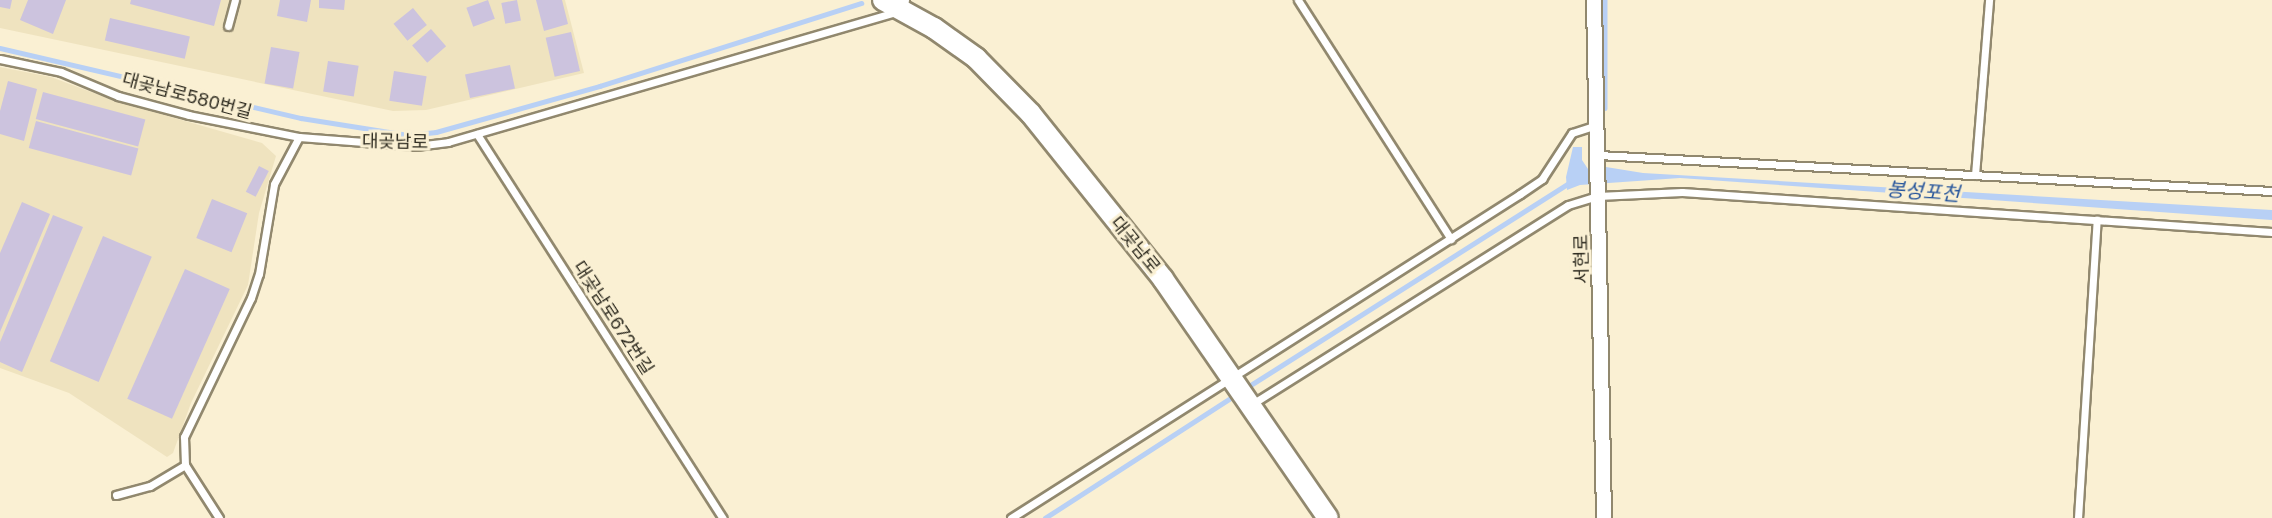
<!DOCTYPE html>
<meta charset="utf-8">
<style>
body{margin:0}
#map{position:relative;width:2272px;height:518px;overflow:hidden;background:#faf0d3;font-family:Poppins,"Noto Sans KR",sans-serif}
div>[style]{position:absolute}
.built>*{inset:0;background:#efe3bf}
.water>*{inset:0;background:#b8d0f5}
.stream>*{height:4.5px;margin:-2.25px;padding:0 2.25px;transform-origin:2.25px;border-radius:2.25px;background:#b8d0f5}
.building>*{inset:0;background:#ccc3de;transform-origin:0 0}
.roads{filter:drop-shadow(2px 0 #91886e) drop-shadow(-2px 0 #91886e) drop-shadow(0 2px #91886e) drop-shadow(0 -2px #91886e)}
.lane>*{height:7px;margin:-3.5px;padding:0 3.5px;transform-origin:3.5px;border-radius:3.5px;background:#fff}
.street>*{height:14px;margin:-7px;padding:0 7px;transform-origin:7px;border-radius:7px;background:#fff}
.secondary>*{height:20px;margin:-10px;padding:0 10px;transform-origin:10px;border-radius:10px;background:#fff}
span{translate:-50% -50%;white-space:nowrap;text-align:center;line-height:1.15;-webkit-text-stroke:6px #faf0d3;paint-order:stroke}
.street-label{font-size:18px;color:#2d2a1f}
.water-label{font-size:20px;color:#25549b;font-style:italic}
</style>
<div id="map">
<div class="built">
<div style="clip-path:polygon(0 0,565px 0,584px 73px,426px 110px,393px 111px,0 28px)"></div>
<div style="clip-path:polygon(0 67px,51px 77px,115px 101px,262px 143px,276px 156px,259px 213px,248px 285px,191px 403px,173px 453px,167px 457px,69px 393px,0 368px)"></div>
</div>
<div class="water">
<div style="clip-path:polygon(1573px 147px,1582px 147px,1582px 160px,1588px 169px,1606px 167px,1643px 173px,2272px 210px,2272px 220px,1680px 178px,1580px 185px,1567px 190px,1566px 177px)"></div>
</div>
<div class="stream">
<div style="left:1605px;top:0;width:108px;rotate:90deg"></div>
<div style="left:0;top:48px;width:309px;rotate:13.1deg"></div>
<div style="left:301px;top:118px;width:108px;rotate:9deg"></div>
<div style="left:408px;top:135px;width:28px;rotate:-6deg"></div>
<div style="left:436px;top:132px;width:170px;rotate:-15.7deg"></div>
<div style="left:600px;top:86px;width:274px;rotate:-17.6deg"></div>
<div style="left:1246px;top:388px;width:385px;rotate:-32.4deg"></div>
<div style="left:1045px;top:518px;width:229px;rotate:-32.9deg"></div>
</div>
<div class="building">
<div style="clip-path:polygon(0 0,12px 0,10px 9px,0 7px)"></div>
<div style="clip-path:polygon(28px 0,66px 0,53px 34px,20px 20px)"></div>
<div style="clip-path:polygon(131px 0,221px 0,214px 26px,130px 4px)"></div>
<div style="clip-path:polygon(280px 0,311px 0,307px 22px,277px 16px)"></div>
<div style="clip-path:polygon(319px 0,345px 0,344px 10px,319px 8px)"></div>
<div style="left:488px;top:0;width:20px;height:23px;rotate:70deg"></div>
<div style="left:517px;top:0;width:21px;height:16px;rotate:79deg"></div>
<div style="clip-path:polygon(536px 0,562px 0,568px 24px,544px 31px)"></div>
<div style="left:413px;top:8px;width:22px;height:25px;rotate:51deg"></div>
<div style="left:110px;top:18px;width:82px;height:23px;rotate:13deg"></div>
<div style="left:431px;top:29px;width:23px;height:25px;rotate:49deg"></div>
<div style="left:571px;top:32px;width:40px;height:26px;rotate:77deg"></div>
<div style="left:271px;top:47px;width:29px;height:37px;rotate:10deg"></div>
<div style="left:328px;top:61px;width:31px;height:31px;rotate:9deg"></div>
<div style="left:510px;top:65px;width:24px;height:46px;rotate:78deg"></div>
<div style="left:394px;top:71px;width:33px;height:30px;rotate:9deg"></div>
<div style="clip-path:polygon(8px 81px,37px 89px,24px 141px,0 134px,0 111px)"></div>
<div style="left:43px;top:92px;width:106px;height:28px;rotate:15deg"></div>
<div style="left:36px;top:121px;width:106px;height:28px;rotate:15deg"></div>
<div style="left:259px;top:166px;width:11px;height:29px;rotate:27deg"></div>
<div style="left:212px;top:199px;width:38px;height:42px;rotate:22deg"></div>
<div style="clip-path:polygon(22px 202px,50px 214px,0 332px,0 253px)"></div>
<div style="clip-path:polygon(53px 215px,83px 227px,22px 372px,0 362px,0 342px)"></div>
<div style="left:103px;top:236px;width:53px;height:136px;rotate:23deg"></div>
<div style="left:185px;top:269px;width:49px;height:142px;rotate:24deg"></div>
</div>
<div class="roads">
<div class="lane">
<div style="left:1298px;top:0;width:284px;rotate:57.4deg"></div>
<div style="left:228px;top:26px;width:27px;rotate:-75deg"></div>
<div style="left:0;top:59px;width:62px;rotate:12deg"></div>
<div style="left:61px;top:72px;width:62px;rotate:22.8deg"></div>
<div style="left:118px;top:96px;width:73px;rotate:15deg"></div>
<div style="left:189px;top:115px;width:112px;rotate:11.3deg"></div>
<div style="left:477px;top:134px;width:456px;rotate:57.4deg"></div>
<div style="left:1598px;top:155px;width:675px;rotate:3.06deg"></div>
<div style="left:1975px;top:175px;width:176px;rotate:-85.4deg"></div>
<div style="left:1252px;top:404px;width:373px;rotate:-32.2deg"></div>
<div style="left:1568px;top:205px;width:31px;rotate:-17deg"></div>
<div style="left:1598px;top:196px;width:84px;rotate:-2.7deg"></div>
<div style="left:1682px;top:192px;width:591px;rotate:3.88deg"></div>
<div style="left:185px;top:465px;width:63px;rotate:57.3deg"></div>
<div style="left:116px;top:495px;width:35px;rotate:-15deg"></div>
<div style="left:150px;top:486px;width:41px;rotate:-31deg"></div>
<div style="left:185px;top:465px;width:28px;rotate:-92deg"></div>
<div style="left:184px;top:437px;width:154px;rotate:-64.3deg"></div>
<div style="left:251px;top:298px;width:25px;rotate:-72deg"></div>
<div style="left:259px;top:274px;width:91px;rotate:-80.5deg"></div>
<div style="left:274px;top:184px;width:53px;rotate:-62deg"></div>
<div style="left:299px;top:137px;width:117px;rotate:4.4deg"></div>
<div style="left:416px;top:146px;width:32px;rotate:-7deg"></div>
<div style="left:448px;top:142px;width:473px;rotate:-16.2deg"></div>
<div style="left:902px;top:10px;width:10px;rotate:-73deg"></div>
<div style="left:1011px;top:518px;width:603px;rotate:-32.48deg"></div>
<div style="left:1520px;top:194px;width:27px;rotate:-34deg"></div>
<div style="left:1542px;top:179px;width:55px;rotate:-56.9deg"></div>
<div style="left:1572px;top:133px;width:26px;rotate:-18deg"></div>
<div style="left:2078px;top:518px;width:299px;rotate:-86.4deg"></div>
</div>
<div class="street">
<div style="left:1594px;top:0;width:518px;rotate:88.89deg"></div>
</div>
<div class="secondary">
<div style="left:883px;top:0;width:58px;rotate:28.8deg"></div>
<div style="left:934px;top:28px;width:52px;rotate:35.5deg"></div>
<div style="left:976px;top:58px;width:78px;rotate:45.5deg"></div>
<div style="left:1031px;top:114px;width:211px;rotate:51.3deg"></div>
<div style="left:1163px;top:279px;width:290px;rotate:55.4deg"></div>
</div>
</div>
<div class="street-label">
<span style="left:187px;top:96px;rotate:15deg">대곶남로580번길</span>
<span style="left:395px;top:142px;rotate:1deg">대곶남로</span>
<span style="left:1135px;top:245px;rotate:51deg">대곶남로</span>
<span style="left:1582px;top:259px;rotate:-91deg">서현로</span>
<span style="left:613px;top:318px;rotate:57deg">대곶남로672번길</span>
</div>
<div class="water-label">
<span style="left:1923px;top:192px;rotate:4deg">봉성포천</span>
</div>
</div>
